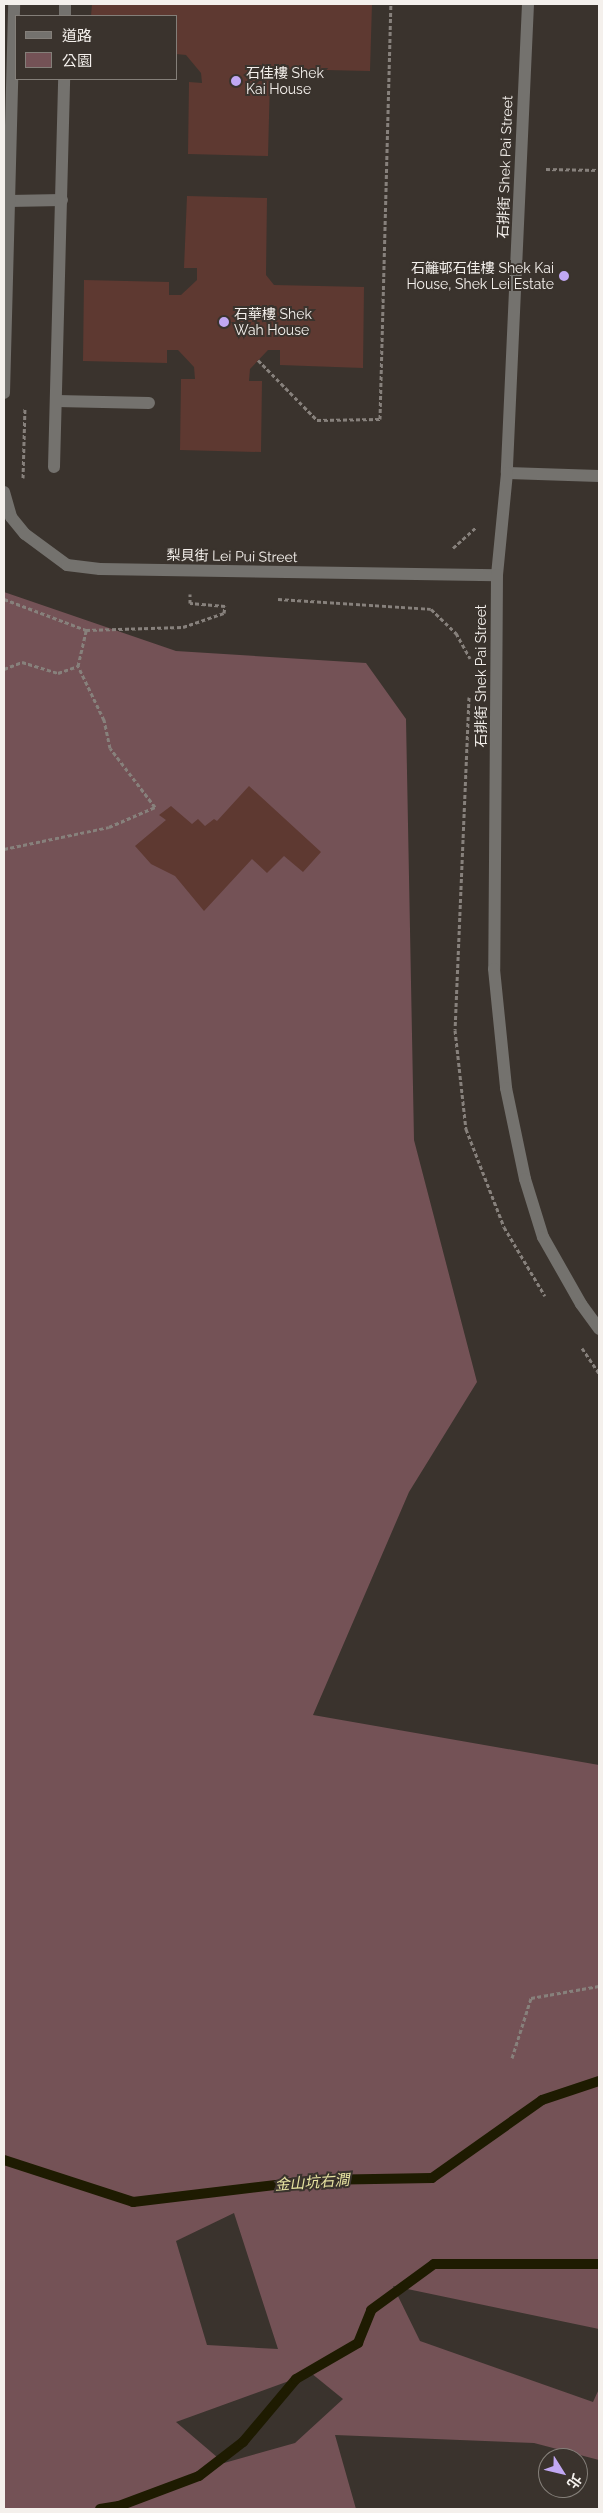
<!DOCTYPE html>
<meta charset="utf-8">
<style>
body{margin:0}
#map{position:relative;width:603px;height:2513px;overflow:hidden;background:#3a332d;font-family:Raleway,"Noto Sans TC",sans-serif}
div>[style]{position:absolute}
.green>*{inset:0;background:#745256}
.stream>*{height:10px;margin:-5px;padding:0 5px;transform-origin:5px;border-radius:5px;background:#1e1b01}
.building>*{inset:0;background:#5e3931}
.path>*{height:3px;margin-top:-1.5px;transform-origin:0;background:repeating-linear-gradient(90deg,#87817c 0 4px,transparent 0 6.5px)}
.service>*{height:12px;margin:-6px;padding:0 6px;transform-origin:6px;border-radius:6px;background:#74726e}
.minor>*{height:12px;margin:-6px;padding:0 6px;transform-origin:6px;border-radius:6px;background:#74726e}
.tertiary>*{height:12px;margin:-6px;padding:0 6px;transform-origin:6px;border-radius:6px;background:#74726e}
.dots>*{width:14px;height:14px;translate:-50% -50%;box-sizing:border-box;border:2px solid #3a332d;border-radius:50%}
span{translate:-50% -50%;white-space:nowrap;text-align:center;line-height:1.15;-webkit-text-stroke:4px #3a332d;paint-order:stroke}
.poi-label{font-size:14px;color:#f4f0ec}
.left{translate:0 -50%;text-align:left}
.right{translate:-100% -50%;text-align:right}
.street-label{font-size:14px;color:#f4f0ec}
.water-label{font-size:15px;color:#e7e3a1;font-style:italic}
.frame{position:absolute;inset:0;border:5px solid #f4f0ec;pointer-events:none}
.legend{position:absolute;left:15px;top:15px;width:162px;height:65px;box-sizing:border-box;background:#3a332d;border:1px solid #847f79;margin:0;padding:6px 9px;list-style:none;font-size:15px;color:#f4f0ec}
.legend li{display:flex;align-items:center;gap:10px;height:25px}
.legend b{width:25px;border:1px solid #847f79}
.north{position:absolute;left:538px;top:2448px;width:50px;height:50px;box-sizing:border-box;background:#3a332d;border:1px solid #847f79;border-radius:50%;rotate:126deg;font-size:14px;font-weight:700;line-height:20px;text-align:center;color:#f4f0ec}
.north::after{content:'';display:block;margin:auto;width:18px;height:22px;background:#c1a8f3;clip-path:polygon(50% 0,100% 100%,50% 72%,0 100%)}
</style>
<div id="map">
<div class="green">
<div style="clip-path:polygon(evenodd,4px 592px,176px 651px,366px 663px,406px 719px,414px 1140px,477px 1382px,409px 1492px,313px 1715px,599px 1765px,599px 2329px,393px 2286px,420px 2341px,593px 2402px,599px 2389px,599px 2460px,534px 2443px,335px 2435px,356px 2509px,4px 2509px,4px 592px,234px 2213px,278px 2349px,207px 2345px,176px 2241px,234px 2213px,4px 592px,311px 2373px,343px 2399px,295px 2443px,224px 2463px,176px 2422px,311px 2373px)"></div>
</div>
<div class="stream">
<div style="left:4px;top:2160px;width:136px;rotate:18deg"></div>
<div style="left:133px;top:2202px;width:185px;rotate:-6.8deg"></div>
<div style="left:317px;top:2180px;width:115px;rotate:-1deg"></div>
<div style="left:432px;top:2178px;width:135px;rotate:-35.3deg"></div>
<div style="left:542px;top:2100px;width:60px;rotate:-18.4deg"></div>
<div style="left:100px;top:2509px;width:19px;rotate:-9deg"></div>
<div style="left:119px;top:2506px;width:85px;rotate:-20.6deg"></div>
<div style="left:199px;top:2476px;width:56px;rotate:-37.7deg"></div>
<div style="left:243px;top:2442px;width:82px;rotate:-49.9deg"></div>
<div style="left:296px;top:2379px;width:72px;rotate:-30.1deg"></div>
<div style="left:358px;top:2343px;width:35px;rotate:-68deg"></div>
<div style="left:371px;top:2310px;width:78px;rotate:-36.1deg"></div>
<div style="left:434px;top:2264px;width:165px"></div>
</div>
<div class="building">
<div style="clip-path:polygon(92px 4px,372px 4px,370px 71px,280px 69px,270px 79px,268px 156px,188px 154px,189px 82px,202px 83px,201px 73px,186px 55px,176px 54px,176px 16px,91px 16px)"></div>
<div style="clip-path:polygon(187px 196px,267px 198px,266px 275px,274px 285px,364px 287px,363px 368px,280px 365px,280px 350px,268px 350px,250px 369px,249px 381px,262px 381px,261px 452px,180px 450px,181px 379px,195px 379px,194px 367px,178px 350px,167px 350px,167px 363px,83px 361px,84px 280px,169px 282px,169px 295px,181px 295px,197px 280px,197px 268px,184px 268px)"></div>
<div style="clip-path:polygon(249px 786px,321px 852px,303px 872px,284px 856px,267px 873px,252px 859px,204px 911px,175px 876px,151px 864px,135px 846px,166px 820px,159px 815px,171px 806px,192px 824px,198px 819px,205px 826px,214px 819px,217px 821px)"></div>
</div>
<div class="path">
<div style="left:546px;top:169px;width:53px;rotate:1.1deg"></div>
<div style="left:258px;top:360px;width:84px;rotate:45.5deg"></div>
<div style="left:317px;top:420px;width:63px;rotate:-0.9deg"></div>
<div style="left:380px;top:419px;width:415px;rotate:-88.5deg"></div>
<div style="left:23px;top:478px;width:71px;rotate:-88.4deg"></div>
<div style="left:453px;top:548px;width:31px;rotate:-42deg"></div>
<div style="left:4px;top:599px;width:88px;rotate:20.7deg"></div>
<div style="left:278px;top:599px;width:153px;rotate:3.7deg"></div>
<div style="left:431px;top:609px;width:35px;rotate:44deg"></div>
<div style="left:456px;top:633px;width:29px;rotate:61deg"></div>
<div style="left:4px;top:669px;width:19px;rotate:-21deg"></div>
<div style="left:22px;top:662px;width:38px;rotate:17deg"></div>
<div style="left:58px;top:673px;width:21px;rotate:-19deg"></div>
<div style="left:78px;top:666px;width:37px;rotate:-77deg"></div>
<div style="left:86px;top:630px;width:97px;rotate:-1.8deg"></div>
<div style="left:183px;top:627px;width:43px;rotate:-18.9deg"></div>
<div style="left:224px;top:613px;width:7px;rotate:-82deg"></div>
<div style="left:225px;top:606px;width:35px;rotate:-175deg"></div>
<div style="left:190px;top:603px;width:9px;rotate:-90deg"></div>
<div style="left:469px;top:697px;width:333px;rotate:92.4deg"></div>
<div style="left:455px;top:1030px;width:100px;rotate:83.7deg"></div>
<div style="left:466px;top:1129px;width:105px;rotate:68.8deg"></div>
<div style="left:504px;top:1227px;width:80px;rotate:59.3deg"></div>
<div style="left:4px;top:849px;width:107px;rotate:-11.8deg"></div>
<div style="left:109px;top:827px;width:50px;rotate:-23.5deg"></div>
<div style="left:155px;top:807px;width:74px;rotate:-127.3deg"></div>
<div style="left:110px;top:748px;width:29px;rotate:-102deg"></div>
<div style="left:104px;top:720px;width:60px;rotate:-115.7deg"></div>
<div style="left:582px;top:1348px;width:30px;rotate:56deg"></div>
<div style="left:512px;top:2058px;width:63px;rotate:-72.4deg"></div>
<div style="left:531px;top:1998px;width:69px;rotate:-10deg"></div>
</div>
<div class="service">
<div style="left:65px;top:16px;width:12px;rotate:-90deg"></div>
<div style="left:9px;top:201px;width:53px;rotate:-1.1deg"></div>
<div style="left:57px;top:401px;width:92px;rotate:1.2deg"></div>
<div style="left:54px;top:467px;width:388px;rotate:-88.5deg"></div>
<div style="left:507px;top:473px;width:92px;rotate:1.9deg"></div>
</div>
<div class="minor">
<div style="left:4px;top:393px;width:389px;rotate:-88.5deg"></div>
<div style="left:4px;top:492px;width:26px;rotate:74deg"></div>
<div style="left:11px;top:517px;width:22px;rotate:51deg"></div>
<div style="left:25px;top:534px;width:52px;rotate:36.4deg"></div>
<div style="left:67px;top:565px;width:33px;rotate:7deg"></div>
<div style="left:100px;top:569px;width:397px;rotate:0.9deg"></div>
</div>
<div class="tertiary">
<div style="left:528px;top:4px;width:469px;rotate:92.6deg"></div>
<div style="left:507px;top:473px;width:102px;rotate:95.6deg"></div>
<div style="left:497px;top:575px;width:394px;rotate:90.4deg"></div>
<div style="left:494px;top:969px;width:120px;rotate:84.2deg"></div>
<div style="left:506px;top:1088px;width:93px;rotate:78.2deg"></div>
<div style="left:525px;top:1179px;width:61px;rotate:72.8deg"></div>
<div style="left:543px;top:1237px;width:77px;rotate:60.4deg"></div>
<div style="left:581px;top:1304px;width:31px;rotate:54deg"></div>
</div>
<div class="dots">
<div style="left:236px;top:81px;background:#c1a8f3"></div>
<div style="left:564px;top:276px;background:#c1a8f3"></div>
<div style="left:224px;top:322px;background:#c1a8f3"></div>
</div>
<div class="poi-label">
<span class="left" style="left:246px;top:81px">石佳樓 Shek<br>Kai House</span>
<span class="right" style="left:554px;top:276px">石籬邨石佳樓 Shek Kai<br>House, Shek Lei Estate</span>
<span class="left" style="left:234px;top:322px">石華樓 Shek<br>Wah House</span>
</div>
<div class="street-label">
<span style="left:505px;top:167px;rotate:-88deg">石排街 Shek Pai Street</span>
<span style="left:232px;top:556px;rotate:1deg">梨貝街 Lei Pui Street</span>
<span style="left:481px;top:676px;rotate:-90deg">石排街 Shek Pai Street</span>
</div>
<div class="water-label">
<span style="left:312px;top:2183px;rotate:-4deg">金山坑右澗</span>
</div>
<div class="frame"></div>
<ul class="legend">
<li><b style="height:6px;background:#74726e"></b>道路</li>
<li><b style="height:14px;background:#745256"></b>公園</li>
</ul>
<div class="north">北</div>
</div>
